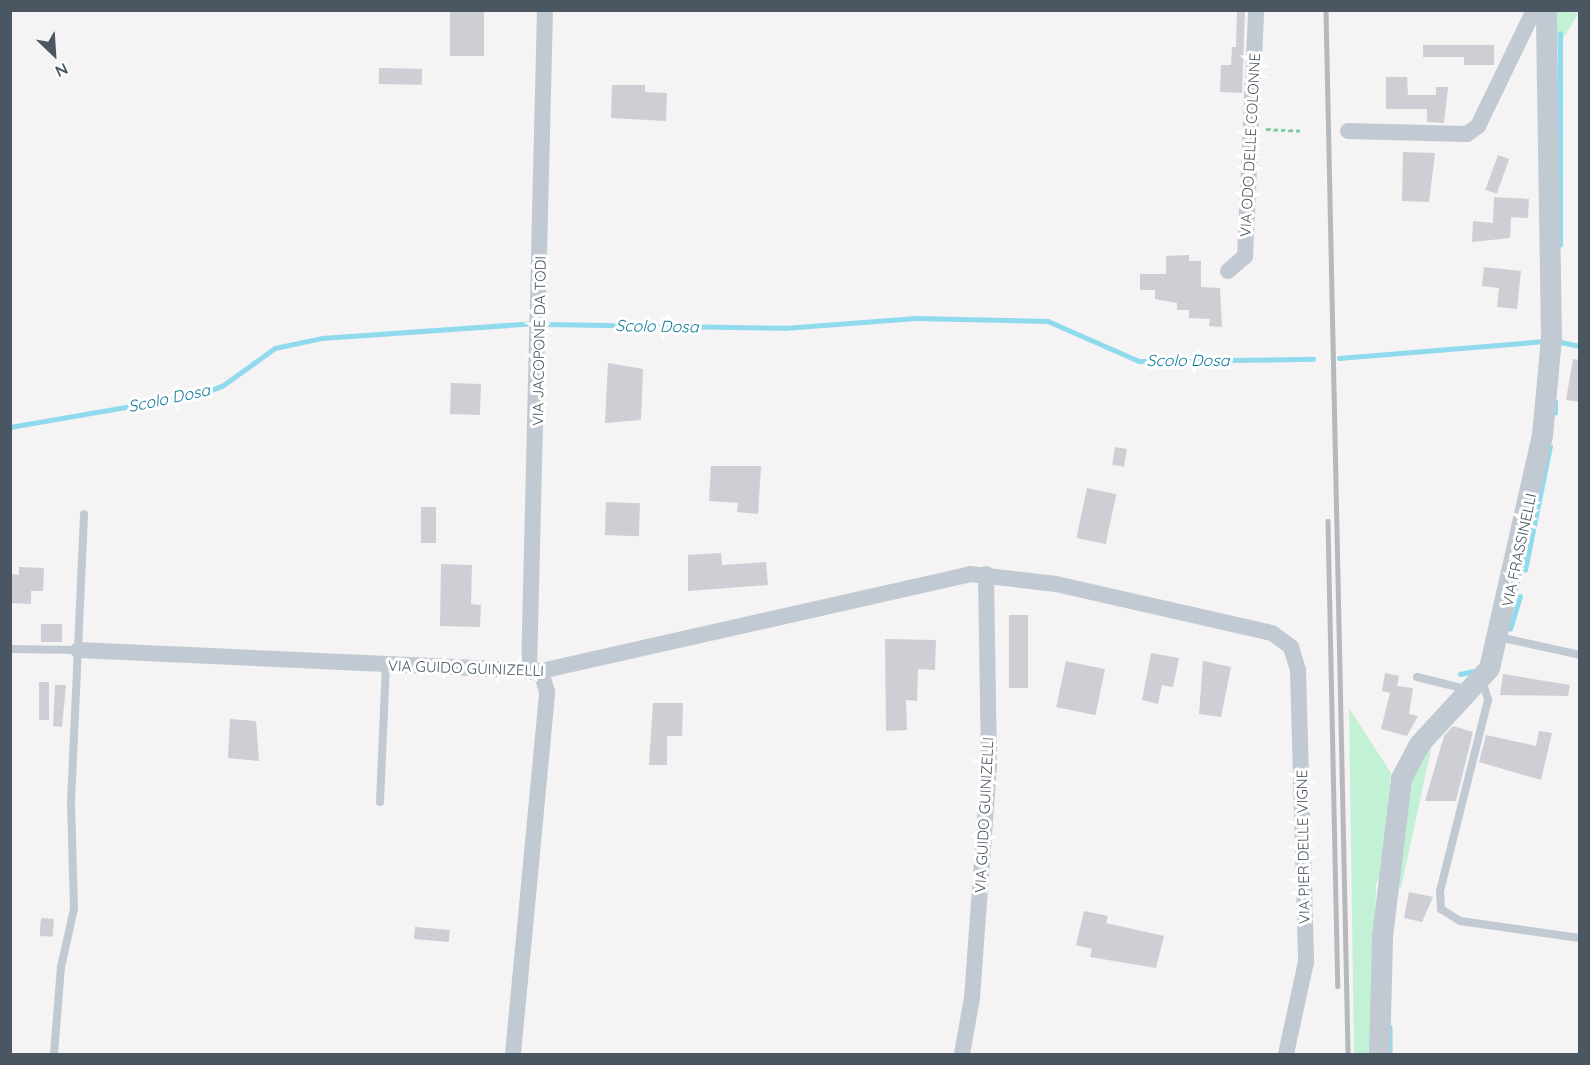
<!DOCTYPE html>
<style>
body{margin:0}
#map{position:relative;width:1590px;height:1065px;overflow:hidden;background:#f5f3f3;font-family:Quicksand,sans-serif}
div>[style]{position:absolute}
.green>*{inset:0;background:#c3f1d5}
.stream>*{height:4.5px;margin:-2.25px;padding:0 2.25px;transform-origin:2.25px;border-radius:2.25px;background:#90daee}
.building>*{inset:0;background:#cdcfd5;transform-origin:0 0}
.path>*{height:3px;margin-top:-1.5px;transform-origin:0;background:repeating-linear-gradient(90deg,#7ad0a6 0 4.5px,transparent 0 7.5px)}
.service>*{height:8px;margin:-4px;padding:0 4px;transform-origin:4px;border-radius:4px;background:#c1cad2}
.minor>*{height:16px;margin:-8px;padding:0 8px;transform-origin:8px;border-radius:8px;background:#c1cad2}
.tertiary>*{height:21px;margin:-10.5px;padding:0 10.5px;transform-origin:10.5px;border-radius:10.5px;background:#c1cad2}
.rail>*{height:4.5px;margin:-2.25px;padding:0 2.25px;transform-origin:2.25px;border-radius:2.25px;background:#b5b8bd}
span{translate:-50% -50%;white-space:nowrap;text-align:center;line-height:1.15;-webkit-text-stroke:6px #fff;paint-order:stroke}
.street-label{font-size:15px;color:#4a5661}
.water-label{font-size:16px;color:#0c7c9b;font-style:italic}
.frame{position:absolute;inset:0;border:12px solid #4a5661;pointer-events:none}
.north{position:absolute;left:24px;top:24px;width:60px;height:60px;-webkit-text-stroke:4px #fff;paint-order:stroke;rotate:155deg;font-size:16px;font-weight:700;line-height:24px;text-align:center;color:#4a5661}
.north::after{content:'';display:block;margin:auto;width:21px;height:27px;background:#4a5661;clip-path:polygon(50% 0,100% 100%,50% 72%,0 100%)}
</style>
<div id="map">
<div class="green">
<div style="clip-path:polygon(1557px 11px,1579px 13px,1554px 52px)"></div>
<div style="clip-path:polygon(1349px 708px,1391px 773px,1383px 872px,1376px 884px,1373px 1054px,1354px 1054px)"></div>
<div style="clip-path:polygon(1435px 731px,1401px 888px,1391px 887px,1399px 803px)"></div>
</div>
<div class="stream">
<div style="left:1560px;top:245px;width:211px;rotate:-90deg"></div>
<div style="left:542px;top:324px;width:242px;rotate:0.9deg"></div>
<div style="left:784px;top:328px;width:132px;rotate:-4.3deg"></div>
<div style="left:916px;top:318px;width:132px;rotate:1.3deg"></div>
<div style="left:1048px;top:321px;width:99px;rotate:23.7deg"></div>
<div style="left:1139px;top:361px;width:174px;rotate:-0.7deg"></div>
<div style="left:1556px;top:341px;width:25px;rotate:12deg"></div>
<div style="left:1339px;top:358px;width:206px;rotate:-4.7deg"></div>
<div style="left:1555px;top:413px;width:11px;rotate:-90deg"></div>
<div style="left:10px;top:427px;width:194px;rotate:-9.8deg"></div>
<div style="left:201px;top:394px;width:22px;rotate:-21deg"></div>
<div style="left:222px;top:386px;width:65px;rotate:-35.6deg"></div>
<div style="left:275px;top:348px;width:48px;rotate:-12deg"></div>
<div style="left:322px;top:338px;width:213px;rotate:-4deg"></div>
<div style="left:1525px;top:570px;width:126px;rotate:-78.6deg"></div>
<div style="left:1510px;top:629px;width:34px;rotate:-73deg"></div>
<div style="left:1460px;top:674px;width:14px;rotate:-12deg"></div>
<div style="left:1390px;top:1027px;width:27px;rotate:90deg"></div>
</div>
<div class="building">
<div style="left:450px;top:10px;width:34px;height:46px"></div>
<div style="clip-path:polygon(1237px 10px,1245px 10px,1242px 93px,1220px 92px,1221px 65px,1231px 65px,1232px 47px,1236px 47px)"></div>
<div style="clip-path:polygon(1423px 45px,1494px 45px,1494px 65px,1464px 65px,1464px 57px,1423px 57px)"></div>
<div style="left:379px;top:68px;width:43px;height:16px;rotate:1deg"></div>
<div style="clip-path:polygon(1386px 77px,1407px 77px,1408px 95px,1436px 95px,1436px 87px,1448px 87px,1444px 123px,1427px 122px,1427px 109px,1386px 109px)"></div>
<div style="clip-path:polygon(612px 85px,645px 85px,645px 92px,667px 93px,666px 121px,611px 118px)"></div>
<div style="clip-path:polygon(1403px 152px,1435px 153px,1429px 202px,1402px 201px)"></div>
<div style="left:1498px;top:155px;width:12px;height:37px;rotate:20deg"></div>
<div style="clip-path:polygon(1494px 197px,1529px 199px,1528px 218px,1511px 217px,1510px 238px,1472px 242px,1473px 221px,1493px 223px)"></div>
<div style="clip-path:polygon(1189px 255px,1189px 261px,1201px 261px,1201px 287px,1220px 288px,1222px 327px,1209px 326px,1210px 319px,1189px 318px,1189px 310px,1177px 310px,1177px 303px,1155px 299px,1155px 290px,1140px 290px,1140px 274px,1166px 274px,1166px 256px)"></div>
<div style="clip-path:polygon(1484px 267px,1521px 271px,1517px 309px,1497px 307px,1499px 288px,1482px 286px)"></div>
<div style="clip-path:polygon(1573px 359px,1580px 360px,1580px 402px,1566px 400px)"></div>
<div style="clip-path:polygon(608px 363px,643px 369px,641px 420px,605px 423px)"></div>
<div style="left:451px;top:383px;width:30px;height:31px;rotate:2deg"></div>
<div style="left:1115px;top:447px;width:12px;height:18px;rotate:9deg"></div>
<div style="clip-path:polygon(711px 466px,761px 466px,758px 514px,737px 512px,738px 503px,709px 501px)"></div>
<div style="left:1087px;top:488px;width:30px;height:51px;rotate:12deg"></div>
<div style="left:606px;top:502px;width:34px;height:33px;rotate:2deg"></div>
<div style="left:421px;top:507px;width:15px;height:36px"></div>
<div style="clip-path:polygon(721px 553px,722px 565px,766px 562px,768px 585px,688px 591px,688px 555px)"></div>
<div style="clip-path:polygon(441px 564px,472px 565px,471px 604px,481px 605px,480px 627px,440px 626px)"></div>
<div style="clip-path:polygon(19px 567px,44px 568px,43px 591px,31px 591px,31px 604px,10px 603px,10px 574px,19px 575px)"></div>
<div style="left:1009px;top:615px;width:19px;height:73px"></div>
<div style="left:41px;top:624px;width:21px;height:18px"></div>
<div style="clip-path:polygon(885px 639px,936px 640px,935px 670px,918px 669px,917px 701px,906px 700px,907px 730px,886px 731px)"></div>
<div style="clip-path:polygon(1151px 653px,1179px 658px,1173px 687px,1162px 685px,1158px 704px,1142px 700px)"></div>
<div style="left:1066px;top:661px;width:40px;height:47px;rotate:12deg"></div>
<div style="clip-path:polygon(1203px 661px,1231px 667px,1221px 717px,1199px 714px)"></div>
<div style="clip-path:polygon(1385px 673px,1399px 676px,1397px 686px,1413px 688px,1409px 714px,1418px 716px,1407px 736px,1381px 729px,1390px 693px,1382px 691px)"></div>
<div style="clip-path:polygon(1503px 674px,1570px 685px,1568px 696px,1500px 695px)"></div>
<div style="left:39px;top:682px;width:10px;height:38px"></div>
<div style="clip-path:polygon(55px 685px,66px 685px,62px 727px,53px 726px)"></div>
<div style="clip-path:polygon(653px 703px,683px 703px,682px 736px,667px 736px,667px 765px,649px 765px)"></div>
<div style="clip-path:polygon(230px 719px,256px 721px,259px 761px,228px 758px)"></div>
<div style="clip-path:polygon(1453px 726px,1473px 732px,1456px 801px,1425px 801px,1444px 736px)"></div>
<div style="clip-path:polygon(1539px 731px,1552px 733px,1541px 780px,1479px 762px,1486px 735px,1536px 746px)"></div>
<div style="clip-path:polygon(1409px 892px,1433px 897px,1422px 922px,1404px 918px)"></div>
<div style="clip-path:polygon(1084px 911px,1108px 916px,1106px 923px,1164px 936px,1156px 968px,1090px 957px,1092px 949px,1076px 945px)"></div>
<div style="left:41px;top:918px;width:13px;height:18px;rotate:4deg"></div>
<div style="left:415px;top:927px;width:35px;height:12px;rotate:5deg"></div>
</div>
<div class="path">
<div style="left:1266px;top:129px;width:34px;rotate:3deg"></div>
</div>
<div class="service">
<div style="left:1499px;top:637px;width:83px;rotate:12.5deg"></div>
<div style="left:10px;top:649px;width:68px;rotate:0.8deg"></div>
<div style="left:1417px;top:677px;width:50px;rotate:13.8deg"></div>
<div style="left:1482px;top:680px;width:21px;rotate:73deg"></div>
<div style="left:1488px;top:700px;width:197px;rotate:104.1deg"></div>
<div style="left:1440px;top:891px;width:18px;rotate:87deg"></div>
<div style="left:1441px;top:909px;width:22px;rotate:32deg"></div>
<div style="left:1460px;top:921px;width:121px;rotate:8.1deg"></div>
<div style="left:380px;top:802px;width:136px;rotate:-87.5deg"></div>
<div style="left:54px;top:1054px;width:87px;rotate:-85.4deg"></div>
<div style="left:61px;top:967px;width:59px;rotate:-77.4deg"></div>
<div style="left:74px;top:909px;width:107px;rotate:-91.6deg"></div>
<div style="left:71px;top:802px;width:288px;rotate:-87.4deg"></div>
</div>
<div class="minor">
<div style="left:1348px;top:131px;width:119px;rotate:1.4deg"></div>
<div style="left:1467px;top:134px;width:14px;rotate:-36deg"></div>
<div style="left:1478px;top:126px;width:129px;rotate:-64.2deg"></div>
<div style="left:1228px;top:271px;width:23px;rotate:-41deg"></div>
<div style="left:1245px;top:256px;width:246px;rotate:-87.4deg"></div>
<div style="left:78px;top:650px;width:463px;rotate:2.6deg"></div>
<div style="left:541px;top:671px;width:440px;rotate:-12.7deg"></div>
<div style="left:970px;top:574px;width:87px;rotate:6.6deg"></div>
<div style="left:1056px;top:584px;width:221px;rotate:12.8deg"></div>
<div style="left:1272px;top:633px;width:24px;rotate:36deg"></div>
<div style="left:1291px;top:647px;width:24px;rotate:73deg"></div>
<div style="left:1298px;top:670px;width:292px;rotate:88.4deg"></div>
<div style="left:1306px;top:962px;width:94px;rotate:102.3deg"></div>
<div style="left:529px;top:672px;width:662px;rotate:-88.62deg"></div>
<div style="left:513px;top:1054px;width:364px;rotate:-84.6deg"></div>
<div style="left:547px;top:692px;width:22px;rotate:-106deg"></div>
<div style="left:962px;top:1054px;width:57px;rotate:-79.9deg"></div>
<div style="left:972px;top:998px;width:233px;rotate:-85.8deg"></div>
<div style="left:989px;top:766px;width:192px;rotate:-90.9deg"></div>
</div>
<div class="tertiary">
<div style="left:1379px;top:1054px;width:118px;rotate:-88.5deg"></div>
<div style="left:1382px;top:936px;width:159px;rotate:-83.1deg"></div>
<div style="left:1401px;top:778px;width:38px;rotate:-62deg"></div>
<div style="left:1419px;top:744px;width:103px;rotate:-47.4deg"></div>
<div style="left:1489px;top:668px;width:239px;rotate:-77.2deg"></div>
<div style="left:1542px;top:435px;width:97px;rotate:-84.7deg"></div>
<div style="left:1551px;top:338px;width:328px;rotate:-90.9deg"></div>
</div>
<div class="rail">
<div style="left:1326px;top:10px;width:1044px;rotate:88.79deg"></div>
<div style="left:1328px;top:521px;width:465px;rotate:88.8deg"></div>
</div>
<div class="street-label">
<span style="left:1250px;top:145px;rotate:-87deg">VIA ODO DELLE COLONNE</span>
<span style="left:539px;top:341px;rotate:-89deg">VIA JACOPONE DA TODI</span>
<span style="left:1519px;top:550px;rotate:-78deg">VIA FRASSINELLI</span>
<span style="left:466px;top:668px;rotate:2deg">VIA GUIDO GUINIZELLI</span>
<span style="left:984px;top:815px;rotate:-87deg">VIA GUIDO GUINIZELLI</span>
<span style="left:1303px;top:847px;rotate:-91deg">VIA PIER DELLE VIGNE</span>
</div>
<div class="water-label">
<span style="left:657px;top:326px;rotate:1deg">Scolo Dosa</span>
<span style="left:1188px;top:360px">Scolo Dosa</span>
<span style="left:169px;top:398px;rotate:-12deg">Scolo Dosa</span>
</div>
<div class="frame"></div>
<div class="north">N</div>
</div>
